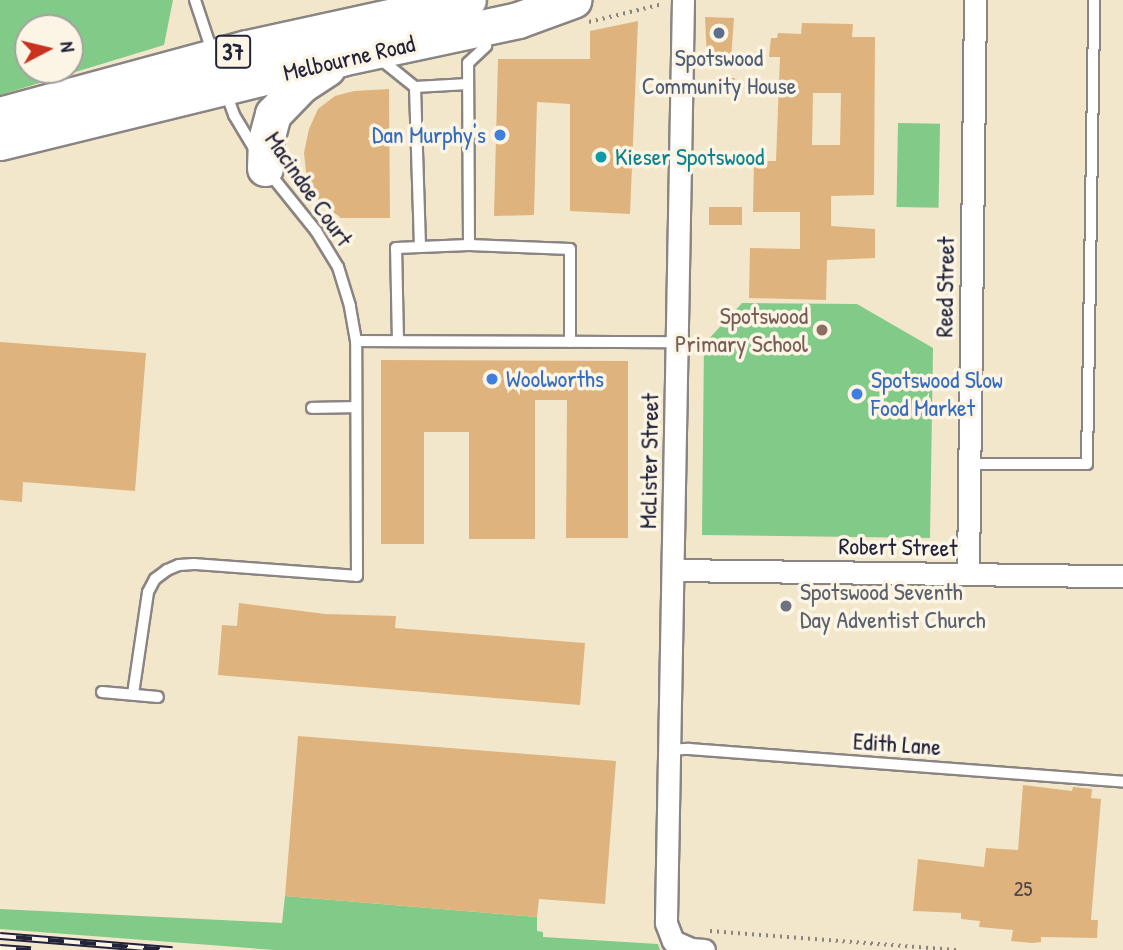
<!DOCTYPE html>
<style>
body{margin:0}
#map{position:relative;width:1123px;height:950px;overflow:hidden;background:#f2e7cb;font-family:"Patrick Hand",sans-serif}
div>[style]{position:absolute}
.green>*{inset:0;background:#81ca87;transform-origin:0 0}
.building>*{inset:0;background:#dfb37e;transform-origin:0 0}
.path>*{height:3.5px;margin-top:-1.75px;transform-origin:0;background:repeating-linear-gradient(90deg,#8a8483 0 2px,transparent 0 7px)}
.roads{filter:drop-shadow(2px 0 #8a8483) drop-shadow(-2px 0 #8a8483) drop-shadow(0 2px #8a8483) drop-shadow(0 -2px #8a8483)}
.service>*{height:10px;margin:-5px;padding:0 5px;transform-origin:5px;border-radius:5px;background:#fff}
.minor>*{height:21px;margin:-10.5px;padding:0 10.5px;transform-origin:10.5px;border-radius:10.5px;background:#fff}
.primary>*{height:35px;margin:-17.5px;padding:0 17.5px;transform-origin:17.5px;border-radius:17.5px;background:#fff}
.rail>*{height:8px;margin-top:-4px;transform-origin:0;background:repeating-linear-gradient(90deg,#fcf5e5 0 16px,#22223b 0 32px);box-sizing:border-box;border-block:2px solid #22223b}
.dots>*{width:19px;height:19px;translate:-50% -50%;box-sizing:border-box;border:4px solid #fcf5e5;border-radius:50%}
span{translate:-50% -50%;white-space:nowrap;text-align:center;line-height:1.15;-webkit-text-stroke:7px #fcf5e5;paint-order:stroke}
.number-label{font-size:21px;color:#51464c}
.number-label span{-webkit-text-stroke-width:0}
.shield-label span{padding:2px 5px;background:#fcf5e5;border:2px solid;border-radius:5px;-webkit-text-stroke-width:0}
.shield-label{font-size:23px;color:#22223b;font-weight:700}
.street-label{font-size:24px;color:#22223b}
.service-label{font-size:24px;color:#4e5e75}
.shop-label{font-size:24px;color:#366cbe}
.right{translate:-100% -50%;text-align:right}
.left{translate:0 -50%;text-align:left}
.culture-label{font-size:24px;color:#0d838f}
.education-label{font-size:24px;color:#785e54}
.worship-label{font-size:24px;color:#5b616d}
.north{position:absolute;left:14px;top:14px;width:70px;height:70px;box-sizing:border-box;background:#fcf5e5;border:2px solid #a5a1a1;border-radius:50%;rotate:83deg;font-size:19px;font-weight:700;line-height:28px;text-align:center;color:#22223b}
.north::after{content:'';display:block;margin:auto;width:24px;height:32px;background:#c8321e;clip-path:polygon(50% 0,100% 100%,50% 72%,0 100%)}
</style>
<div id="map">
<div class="green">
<div style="clip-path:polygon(evenodd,0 0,173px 0,164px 45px,0 95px,0 0,28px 28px,70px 28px,70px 70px,28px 70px,28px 28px)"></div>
<div style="left:898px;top:123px;width:42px;height:84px;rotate:1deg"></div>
<div style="clip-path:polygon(742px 303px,857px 304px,933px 348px,930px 538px,702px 535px,704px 344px)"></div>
<div style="clip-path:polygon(285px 896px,537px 917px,537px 931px,543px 932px,543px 937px,658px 944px,660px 950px,274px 950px,0 929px,0 909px,282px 923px)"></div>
</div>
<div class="building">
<div style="clip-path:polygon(705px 17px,734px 18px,731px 59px,707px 59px)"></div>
<div style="clip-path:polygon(638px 21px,630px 214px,570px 211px,570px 104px,537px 102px,534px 215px,494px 216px,498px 59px,590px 59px,590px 31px)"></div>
<div style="clip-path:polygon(evenodd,802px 23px,853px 24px,852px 37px,875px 37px,874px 195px,831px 196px,831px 226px,875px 229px,875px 258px,827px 260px,826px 300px,749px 298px,750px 248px,800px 249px,800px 212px,753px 212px,754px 161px,776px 161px,780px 57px,769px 57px,771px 38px,777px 38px,778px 33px,801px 34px,802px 23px,813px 93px,841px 93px,840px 145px,812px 145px,813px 93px)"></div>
<div style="left:720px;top:78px;width:15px;height:18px"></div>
<div style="clip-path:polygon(389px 89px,390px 218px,341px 218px,319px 201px,307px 181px,304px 153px,309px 129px,318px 109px,335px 96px,354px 91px)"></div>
<div style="left:709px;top:207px;width:33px;height:18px"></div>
<div style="clip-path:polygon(0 342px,146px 353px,135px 491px,23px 482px,22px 502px,0 500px)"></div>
<div style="clip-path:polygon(381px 360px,628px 361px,628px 538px,566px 538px,567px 400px,535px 400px,535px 539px,469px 539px,469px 432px,424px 432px,424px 544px,381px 544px)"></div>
<div style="clip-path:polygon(239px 603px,325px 614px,396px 616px,395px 628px,585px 643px,580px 705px,218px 675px,222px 625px,237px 626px)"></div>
<div style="clip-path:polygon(298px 736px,616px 761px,605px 904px,539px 899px,537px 917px,285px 896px)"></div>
<div style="clip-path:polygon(1023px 785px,1072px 791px,1073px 787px,1092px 789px,1091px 798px,1101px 799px,1091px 920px,1098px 920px,1097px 938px,1041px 937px,1041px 942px,1032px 943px,1011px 941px,1013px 930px,979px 927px,980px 921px,961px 919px,961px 913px,913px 911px,918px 859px,984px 867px,986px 848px,1018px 850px)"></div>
</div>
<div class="path">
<div style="left:589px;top:22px;width:76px;rotate:-13.7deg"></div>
<div style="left:710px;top:931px;width:250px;rotate:4.4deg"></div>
</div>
<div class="roads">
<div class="service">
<div style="left:195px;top:0;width:54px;rotate:71.6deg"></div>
<div style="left:379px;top:58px;width:46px;rotate:38.9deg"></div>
<div style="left:415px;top:87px;width:160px;rotate:88.2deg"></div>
<div style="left:415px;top:87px;width:53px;rotate:-3.2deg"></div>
<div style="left:225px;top:90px;width:27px;rotate:70deg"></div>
<div style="left:234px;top:115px;width:41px;rotate:59deg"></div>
<div style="left:469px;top:245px;width:182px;rotate:-90.3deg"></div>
<div style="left:468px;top:63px;width:25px;rotate:-43deg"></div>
<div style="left:356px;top:341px;width:321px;rotate:0.2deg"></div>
<div style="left:398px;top:341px;width:93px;rotate:-91.2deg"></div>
<div style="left:396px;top:248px;width:73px;rotate:-2.4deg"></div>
<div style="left:469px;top:245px;width:101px;rotate:2.3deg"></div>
<div style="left:570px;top:249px;width:93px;rotate:90deg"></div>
<div style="left:312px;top:408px;width:44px;rotate:-1.3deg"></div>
<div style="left:969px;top:464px;width:118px"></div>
<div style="left:1087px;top:464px;width:464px;rotate:-89.1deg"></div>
<div style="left:102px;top:692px;width:56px;rotate:5.1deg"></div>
<div style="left:133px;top:694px;width:103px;rotate:-81.6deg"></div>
<div style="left:148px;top:592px;width:15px;rotate:-62deg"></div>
<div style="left:155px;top:579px;width:15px;rotate:-37deg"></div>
<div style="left:167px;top:570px;width:13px;rotate:-23deg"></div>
<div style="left:179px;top:565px;width:15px;rotate:-4deg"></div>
<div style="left:194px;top:564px;width:163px;rotate:4.2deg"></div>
<div style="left:357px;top:576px;width:235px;rotate:-90.2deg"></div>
<div style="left:356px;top:341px;width:36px;rotate:-100deg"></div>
<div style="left:350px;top:306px;width:41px;rotate:-107.1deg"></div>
<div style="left:338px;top:267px;width:42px;rotate:-121.4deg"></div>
<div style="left:316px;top:231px;width:78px;rotate:-128.8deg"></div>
<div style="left:667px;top:750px;width:22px;rotate:-3deg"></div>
<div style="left:689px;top:749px;width:435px;rotate:4.3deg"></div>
</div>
<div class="minor">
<div style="left:683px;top:0;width:923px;rotate:91.06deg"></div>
<div style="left:666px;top:923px;width:19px;rotate:69deg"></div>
<div style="left:673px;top:941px;width:20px;rotate:24deg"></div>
<div style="left:691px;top:949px;width:13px;rotate:4deg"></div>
<div style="left:673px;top:570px;width:450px;rotate:0.8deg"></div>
<div style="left:968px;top:574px;width:574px;rotate:-89.3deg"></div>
</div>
<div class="primary">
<div style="left:0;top:115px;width:256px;rotate:-15.2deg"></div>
<div style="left:247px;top:48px;width:226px;rotate:-12.3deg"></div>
<div style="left:0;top:142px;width:351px;rotate:-13.8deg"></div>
<div style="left:341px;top:58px;width:181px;rotate:-12.1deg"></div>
<div style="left:518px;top:20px;width:59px;rotate:-20deg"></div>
<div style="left:265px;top:168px;width:28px;rotate:-88deg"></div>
<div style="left:266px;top:140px;width:27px;rotate:-75deg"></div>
<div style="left:273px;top:114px;width:40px;rotate:-46deg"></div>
<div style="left:301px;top:85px;width:31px;rotate:-33deg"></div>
</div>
</div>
<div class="rail">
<div style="left:0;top:936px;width:173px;rotate:4.7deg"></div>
<div style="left:0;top:948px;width:31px;rotate:4deg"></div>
</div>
<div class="dots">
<div style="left:719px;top:33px;background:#5c6f8a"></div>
<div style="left:500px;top:135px;background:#3f7fe0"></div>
<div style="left:601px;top:157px;background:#0f9aa8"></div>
<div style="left:822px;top:330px;background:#8d6e63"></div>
<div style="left:492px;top:379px;background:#3f7fe0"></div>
<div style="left:857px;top:394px;background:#3f7fe0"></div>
<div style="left:786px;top:606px;background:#6b7280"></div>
</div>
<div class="number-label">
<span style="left:1023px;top:889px">25</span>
</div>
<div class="shield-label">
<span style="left:233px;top:52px">37</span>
</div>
<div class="street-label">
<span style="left:349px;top:58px;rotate:-13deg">Melbourne Road</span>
<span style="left:309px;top:189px;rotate:55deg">Macindoe Court</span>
<span style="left:945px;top:287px;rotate:-89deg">Reed Street</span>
<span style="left:649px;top:461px;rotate:-89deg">McLister Street</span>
<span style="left:898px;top:547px;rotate:1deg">Robert Street</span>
<span style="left:897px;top:744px;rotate:4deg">Edith Lane</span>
</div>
<div class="service-label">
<span style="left:719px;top:72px">Spotswood<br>Community House</span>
</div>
<div class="shop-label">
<span class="right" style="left:486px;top:135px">Dan Murphy's</span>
<span class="left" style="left:506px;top:379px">Woolworths</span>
<span class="left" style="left:871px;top:394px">Spotswood Slow<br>Food Market</span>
</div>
<div class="culture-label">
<span class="left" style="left:615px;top:157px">Kieser Spotswood</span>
</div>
<div class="education-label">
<span class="right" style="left:808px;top:330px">Spotswood<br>Primary School</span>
</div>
<div class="worship-label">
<span class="left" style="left:800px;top:606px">Spotswood Seventh<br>Day Adventist Church</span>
</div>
<div class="north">N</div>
</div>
